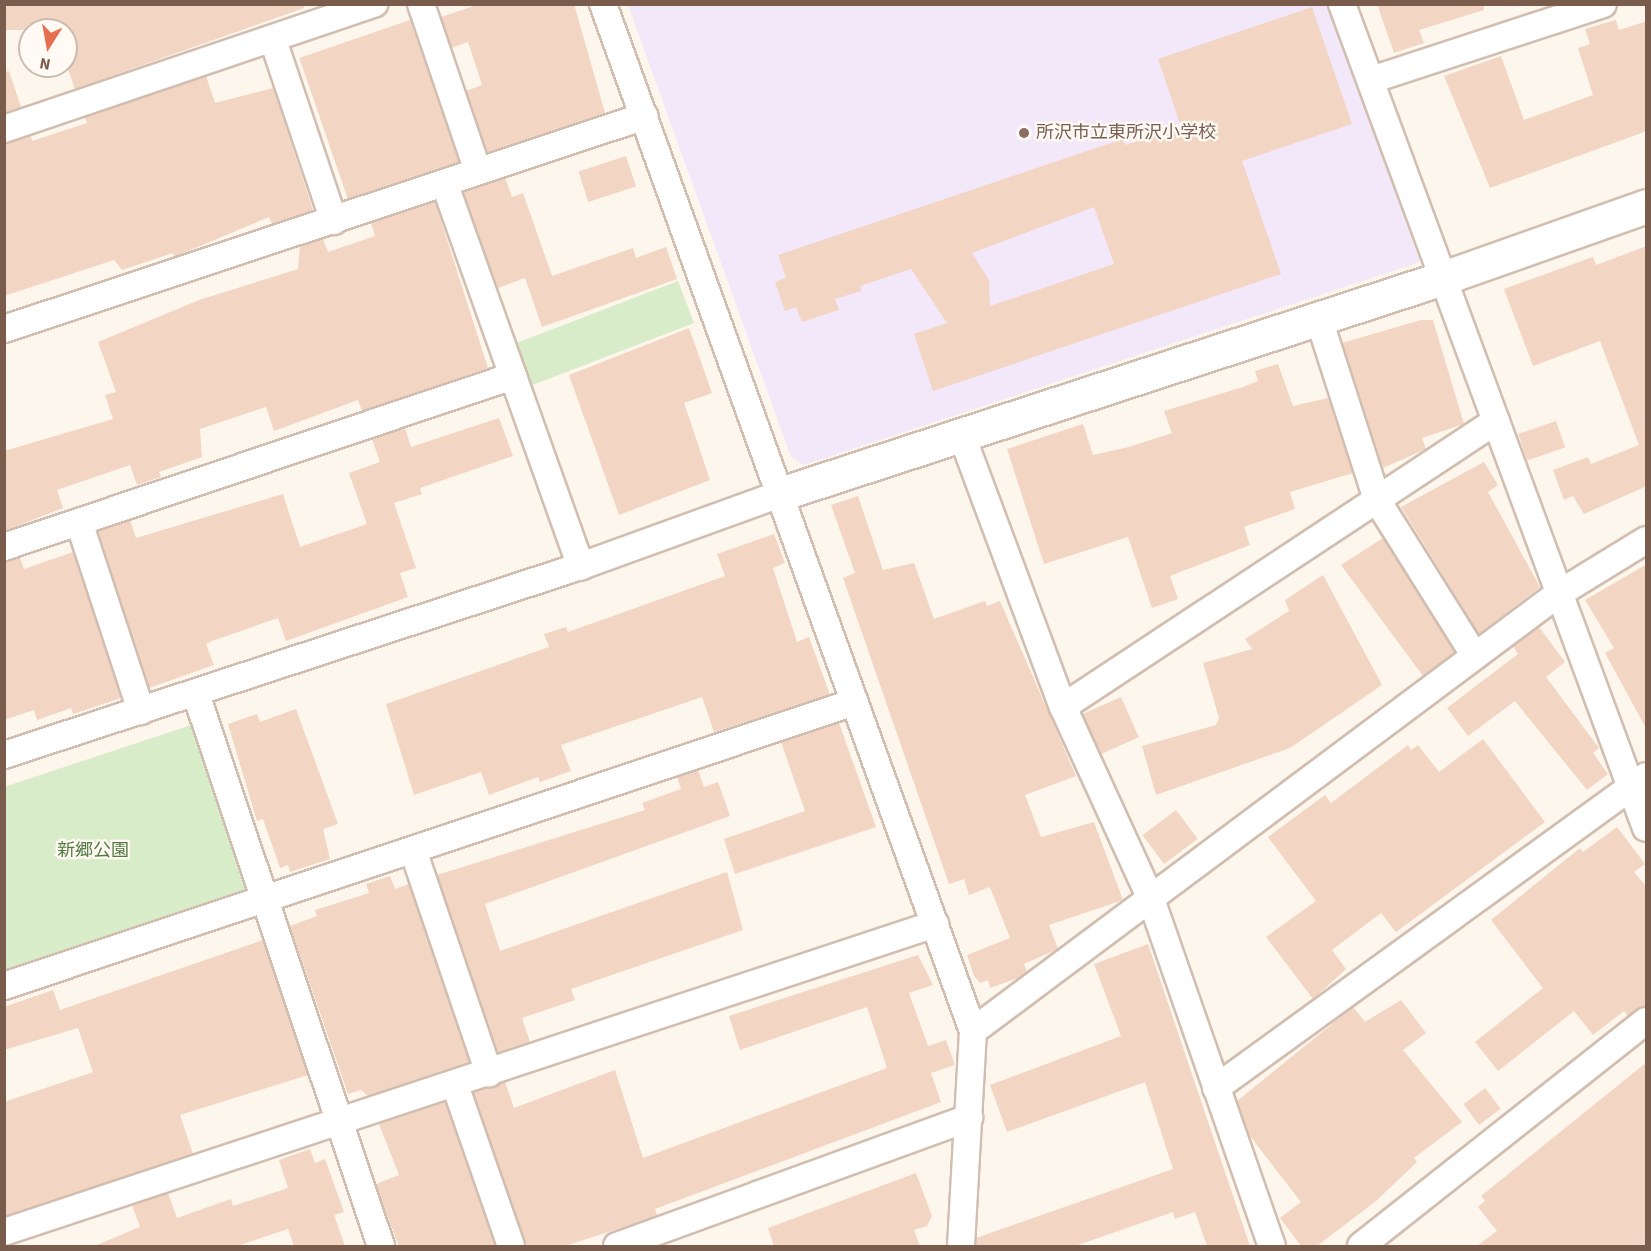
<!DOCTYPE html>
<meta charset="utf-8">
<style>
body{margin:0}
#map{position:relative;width:1651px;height:1251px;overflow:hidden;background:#fdf6ec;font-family:"Source Sans 3","Noto Sans JP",sans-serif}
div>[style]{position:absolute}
.education>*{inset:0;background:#f3e8fa}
.green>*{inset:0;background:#d8ecc9;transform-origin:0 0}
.building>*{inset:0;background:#f3d5c3;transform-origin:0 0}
.roads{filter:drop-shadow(2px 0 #d1beb0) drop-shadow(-2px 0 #d1beb0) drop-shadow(0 2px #d1beb0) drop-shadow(0 -2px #d1beb0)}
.street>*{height:26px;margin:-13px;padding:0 13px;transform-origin:13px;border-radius:13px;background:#fff}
.secondary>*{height:33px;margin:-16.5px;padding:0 16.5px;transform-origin:16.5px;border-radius:16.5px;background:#fff}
.dots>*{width:16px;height:16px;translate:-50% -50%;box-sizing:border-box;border:3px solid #fffaf3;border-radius:50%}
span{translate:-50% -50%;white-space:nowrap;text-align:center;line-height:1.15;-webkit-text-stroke:4.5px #fffaf3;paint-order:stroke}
.education-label{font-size:18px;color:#785e54}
.left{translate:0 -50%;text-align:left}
.park-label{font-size:18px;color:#537a41}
.frame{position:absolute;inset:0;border:6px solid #7a5c4d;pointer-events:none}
.north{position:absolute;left:18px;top:18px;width:60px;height:60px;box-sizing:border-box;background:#fffaf3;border:2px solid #cabbb1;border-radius:50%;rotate:191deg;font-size:16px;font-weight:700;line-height:24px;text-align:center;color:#7a5c4d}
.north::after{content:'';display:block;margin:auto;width:21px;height:27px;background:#e76f51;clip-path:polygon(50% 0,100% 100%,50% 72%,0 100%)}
</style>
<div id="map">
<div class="education">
<div style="clip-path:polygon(628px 5px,1328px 5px,1420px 262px,804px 465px,791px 457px)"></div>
</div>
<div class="green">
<div style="left:678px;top:281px;width:45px;height:173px;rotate:69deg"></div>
<div style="clip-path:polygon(191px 725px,246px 892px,5px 975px,4px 787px)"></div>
</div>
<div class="building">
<div style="clip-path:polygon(4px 4px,304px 4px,304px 8px,75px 89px,66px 64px,66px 30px,4px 30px)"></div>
<div style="clip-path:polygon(480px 4px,574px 4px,605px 113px,488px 153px,466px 91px,482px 85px,468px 42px,452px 48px,441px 17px)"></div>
<div style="clip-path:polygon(1377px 4px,1483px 4px,1484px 10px,1419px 30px,1424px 43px,1394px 53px)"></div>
<div style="clip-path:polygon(evenodd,1312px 7px,1352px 124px,1242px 161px,1281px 274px,933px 391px,914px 334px,947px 323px,911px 269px,860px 286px,861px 291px,835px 299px,839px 310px,802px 322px,796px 307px,785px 311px,775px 282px,786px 278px,778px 255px,1123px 139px,1125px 145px,1181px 127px,1158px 59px,1312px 7px,1094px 207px,1114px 264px,990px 306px,989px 280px,972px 253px,1094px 207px)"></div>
<div style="left:410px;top:20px;width:150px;height:117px;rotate:71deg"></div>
<div style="clip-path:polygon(1616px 20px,1619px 30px,1647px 21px,1647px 131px,1490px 188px,1444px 76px,1501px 56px,1524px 120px,1593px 95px,1578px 48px,1590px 44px,1585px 29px)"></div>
<div style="clip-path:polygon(9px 71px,21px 107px,4px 113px,4px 72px)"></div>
<div style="clip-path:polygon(206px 76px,215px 103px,273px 88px,313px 210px,272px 224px,269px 217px,174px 257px,173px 253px,122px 270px,114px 260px,4px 296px,4px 144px,31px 136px,32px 141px,87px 123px,85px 117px)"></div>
<div style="left:626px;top:156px;width:32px;height:50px;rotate:72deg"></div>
<div style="clip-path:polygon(505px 178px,512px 197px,523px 193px,552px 276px,633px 248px,636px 258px,666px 247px,677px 279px,542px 327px,525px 278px,498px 288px,463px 192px)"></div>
<div style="clip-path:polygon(435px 202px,488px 368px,362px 411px,358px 400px,274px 431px,266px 407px,200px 429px,202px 457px,159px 472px,161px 477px,137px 485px,130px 465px,57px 490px,63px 508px,4px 531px,4px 451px,113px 419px,105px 395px,116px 392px,98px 342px,199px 300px,298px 269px,300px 246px,323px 239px,328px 252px,375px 236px,371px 223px)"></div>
<div style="clip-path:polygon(1647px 246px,1647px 486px,1584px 514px,1573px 496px,1564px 500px,1553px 470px,1588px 457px,1591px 464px,1639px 445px,1600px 341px,1533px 366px,1504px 289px,1593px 257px,1596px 265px)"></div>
<div style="clip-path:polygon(1421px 320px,1433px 320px,1464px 424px,1422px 438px,1426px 449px,1383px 468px,1342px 343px)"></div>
<div style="clip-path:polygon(689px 328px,712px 393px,684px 403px,710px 480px,619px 515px,569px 375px)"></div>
<div style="clip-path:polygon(1278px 364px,1293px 406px,1328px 398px,1353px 473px,1290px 492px,1295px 509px,1244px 527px,1250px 545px,1170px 576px,1178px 599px,1152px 608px,1128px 537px,1044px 564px,1007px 449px,1083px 424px,1093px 455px,1129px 447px,1172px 433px,1164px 411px,1243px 387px,1258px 381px,1255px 371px)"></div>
<div style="clip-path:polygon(499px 418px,513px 456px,420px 488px,422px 494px,394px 503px,416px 568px,400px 573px,408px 597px,286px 641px,278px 618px,212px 641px,206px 644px,214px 665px,149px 688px,98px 531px,130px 520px,136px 538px,283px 494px,300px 547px,367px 524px,349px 473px,380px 462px,372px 439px,405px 428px,411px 447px)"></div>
<div style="left:1556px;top:421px;width:28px;height:40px;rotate:71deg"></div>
<div style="clip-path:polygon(1484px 462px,1498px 485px,1488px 492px,1540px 587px,1479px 634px,1401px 507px)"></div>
<div style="clip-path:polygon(858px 496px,883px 570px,914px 563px,934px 619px,985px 601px,987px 606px,1000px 601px,1076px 776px,1025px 795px,1041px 837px,1094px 822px,1123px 900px,1049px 925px,1058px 949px,1024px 964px,1027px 972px,1021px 977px,990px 988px,988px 980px,980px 983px,974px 976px,967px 955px,1010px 938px,990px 887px,969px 895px,964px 879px,949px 884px,843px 578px,855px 573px,831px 505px)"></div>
<div style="clip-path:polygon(774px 534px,785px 563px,773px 568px,797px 642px,809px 637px,830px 695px,714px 732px,702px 697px,561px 745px,571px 771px,540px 782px,538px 777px,489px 795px,481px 772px,414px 795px,386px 704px,549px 647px,544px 634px,566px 627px,568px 632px,725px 576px,717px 554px)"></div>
<div style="clip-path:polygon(1383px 538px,1455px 652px,1423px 676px,1341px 565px)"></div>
<div style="clip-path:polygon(73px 552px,121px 698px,73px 714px,71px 708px,37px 720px,34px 710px,4px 720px,4px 562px,20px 558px,24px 569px)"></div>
<div style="clip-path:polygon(1647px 564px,1647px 730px,1605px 653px,1614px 648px,1585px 600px)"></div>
<div style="clip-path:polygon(1323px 575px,1382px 685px,1290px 748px,1156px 795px,1142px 746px,1216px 725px,1219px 718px,1203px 663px,1252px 649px,1245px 639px,1289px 611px,1285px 600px)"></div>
<div style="clip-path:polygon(1539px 627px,1565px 662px,1546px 677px,1599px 748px,1593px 753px,1608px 774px,1587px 790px,1515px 701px,1468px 736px,1447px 708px,1518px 654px,1513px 646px)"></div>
<div style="left:1121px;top:697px;width:44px;height:42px;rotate:66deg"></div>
<div style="clip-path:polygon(296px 709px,338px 824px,323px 829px,330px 859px,290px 872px,288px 865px,280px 868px,263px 819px,257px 821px,228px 724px,257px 714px,260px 722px)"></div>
<div style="clip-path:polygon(839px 723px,876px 827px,735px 874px,724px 839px,805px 811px,781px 742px)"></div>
<div style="clip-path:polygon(1483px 739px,1545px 822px,1396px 932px,1381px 913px,1332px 950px,1346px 969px,1313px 999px,1266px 937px,1316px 901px,1268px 837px,1325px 795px,1331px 803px,1408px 745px,1411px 750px,1418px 745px,1439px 772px)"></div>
<div style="clip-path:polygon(698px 770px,704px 787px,718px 782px,730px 816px,485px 904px,500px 951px,727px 872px,743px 930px,571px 989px,575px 1000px,522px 1018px,530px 1042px,498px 1053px,437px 875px,645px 810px,642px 803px,681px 789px,677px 777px)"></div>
<div style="left:1176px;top:810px;width:36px;height:42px;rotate:53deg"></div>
<div style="clip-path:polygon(1617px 827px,1645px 864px,1634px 872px,1647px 887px,1647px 1006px,1628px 1016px,1624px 1011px,1593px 1035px,1574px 1011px,1498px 1071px,1475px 1042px,1543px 988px,1491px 920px,1580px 848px,1583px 852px)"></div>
<div style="clip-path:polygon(390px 876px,395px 889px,409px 884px,469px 1062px,368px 1096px,361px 1090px,348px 1094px,290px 926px,317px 916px,315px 910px,369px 893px,366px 884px)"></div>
<div style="clip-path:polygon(263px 940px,308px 1075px,180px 1115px,193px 1154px,4px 1216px,4px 1102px,93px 1072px,78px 1028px,4px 1050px,4px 1007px,53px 990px,60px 1010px)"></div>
<div style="clip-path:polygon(1148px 944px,1250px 1246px,1207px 1246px,1195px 1212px,1175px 1219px,1173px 1212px,1075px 1246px,976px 1246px,976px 1238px,1173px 1169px,1145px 1082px,1007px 1132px,990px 1085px,1121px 1036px,1094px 964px)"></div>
<div style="clip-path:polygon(918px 955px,933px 985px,909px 993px,928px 1046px,946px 1040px,955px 1065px,931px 1073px,941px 1102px,655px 1209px,657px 1215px,630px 1225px,565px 1246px,526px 1246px,473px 1092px,505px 1082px,514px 1108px,615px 1070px,643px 1158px,887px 1068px,867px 1007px,740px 1050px,729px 1016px)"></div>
<div style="clip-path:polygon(1401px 1000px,1426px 1033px,1403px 1050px,1462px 1122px,1414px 1158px,1417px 1162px,1376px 1201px,1317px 1246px,1301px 1246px,1280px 1218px,1301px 1202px,1250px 1136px,1237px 1101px,1353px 1007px,1365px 1022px)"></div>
<div style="clip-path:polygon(1647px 1062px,1647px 1246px,1477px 1246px,1497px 1231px,1478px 1207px,1485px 1201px,1481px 1196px)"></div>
<div style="left:1485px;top:1088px;width:26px;height:27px;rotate:53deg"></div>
<div style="clip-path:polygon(445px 1102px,495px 1246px,399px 1246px,384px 1207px,376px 1184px,399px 1175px,379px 1124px)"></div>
<div style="clip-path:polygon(310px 1149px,315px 1163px,325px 1159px,344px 1212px,334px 1215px,345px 1246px,294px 1246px,288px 1229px,237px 1246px,94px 1246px,140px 1227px,132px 1205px,168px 1193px,177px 1218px,231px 1199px,233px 1206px,288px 1188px,279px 1160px)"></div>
<div style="clip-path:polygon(916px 1173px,932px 1216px,927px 1226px,914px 1230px,920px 1246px,774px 1246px,768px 1228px)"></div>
</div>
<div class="roads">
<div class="street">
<div style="left:421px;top:4px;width:176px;rotate:71.2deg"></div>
<div style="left:603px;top:4px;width:1092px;rotate:70.19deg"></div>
<div style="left:973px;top:1031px;width:215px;rotate:93.2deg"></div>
<div style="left:1342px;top:4px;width:878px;rotate:69.75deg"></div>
<div style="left:273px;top:40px;width:191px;rotate:71.4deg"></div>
<div style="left:1371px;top:80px;width:244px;rotate:-18.1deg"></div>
<div style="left:4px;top:129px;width:391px;rotate:-18.7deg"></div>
<div style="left:445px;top:185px;width:405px;rotate:70.4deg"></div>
<div style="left:1319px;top:319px;width:190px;rotate:72.2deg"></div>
<div style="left:1377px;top:500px;width:184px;rotate:57.9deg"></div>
<div style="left:4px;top:329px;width:675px;rotate:-18.38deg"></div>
<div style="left:962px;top:436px;width:289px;rotate:69.6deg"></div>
<div style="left:1063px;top:707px;width:211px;rotate:65.4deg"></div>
<div style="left:1151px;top:899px;width:367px;rotate:70.8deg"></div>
<div style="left:79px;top:522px;width:199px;rotate:71.8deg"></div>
<div style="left:4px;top:547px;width:537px;rotate:-18.57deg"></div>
<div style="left:196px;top:694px;width:582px;rotate:71.47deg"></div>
<div style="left:1063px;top:707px;width:519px;rotate:-33.45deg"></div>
<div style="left:4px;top:755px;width:607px;rotate:-18.14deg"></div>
<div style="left:581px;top:566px;width:212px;rotate:-19.9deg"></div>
<div style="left:413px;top:850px;width:236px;rotate:71.2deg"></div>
<div style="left:4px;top:986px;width:897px;rotate:-18.46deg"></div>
<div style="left:973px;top:1031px;width:730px;rotate:-36.76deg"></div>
<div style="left:1558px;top:594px;width:103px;rotate:-31.5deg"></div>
<div style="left:455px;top:1085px;width:170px;rotate:70.8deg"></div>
<div style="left:1216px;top:1088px;width:531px;rotate:-35.96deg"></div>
<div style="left:4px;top:1232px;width:981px;rotate:-18.31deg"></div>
<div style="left:617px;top:1246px;width:375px;rotate:-20deg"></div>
<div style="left:1361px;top:1246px;width:363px;rotate:-38.3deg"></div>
</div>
<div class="secondary">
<div style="left:780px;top:494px;width:697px;rotate:-18.05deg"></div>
<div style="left:1443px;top:278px;width:215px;rotate:-19.5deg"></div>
</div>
</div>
<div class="dots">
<div style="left:1024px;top:133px;background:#8d6e63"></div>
</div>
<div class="education-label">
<span class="left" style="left:1036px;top:133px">所沢市立東所沢小学校</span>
</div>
<div class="park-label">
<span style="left:93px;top:851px">新郷公園</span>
</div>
<div class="frame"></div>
<div class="north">N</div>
</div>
